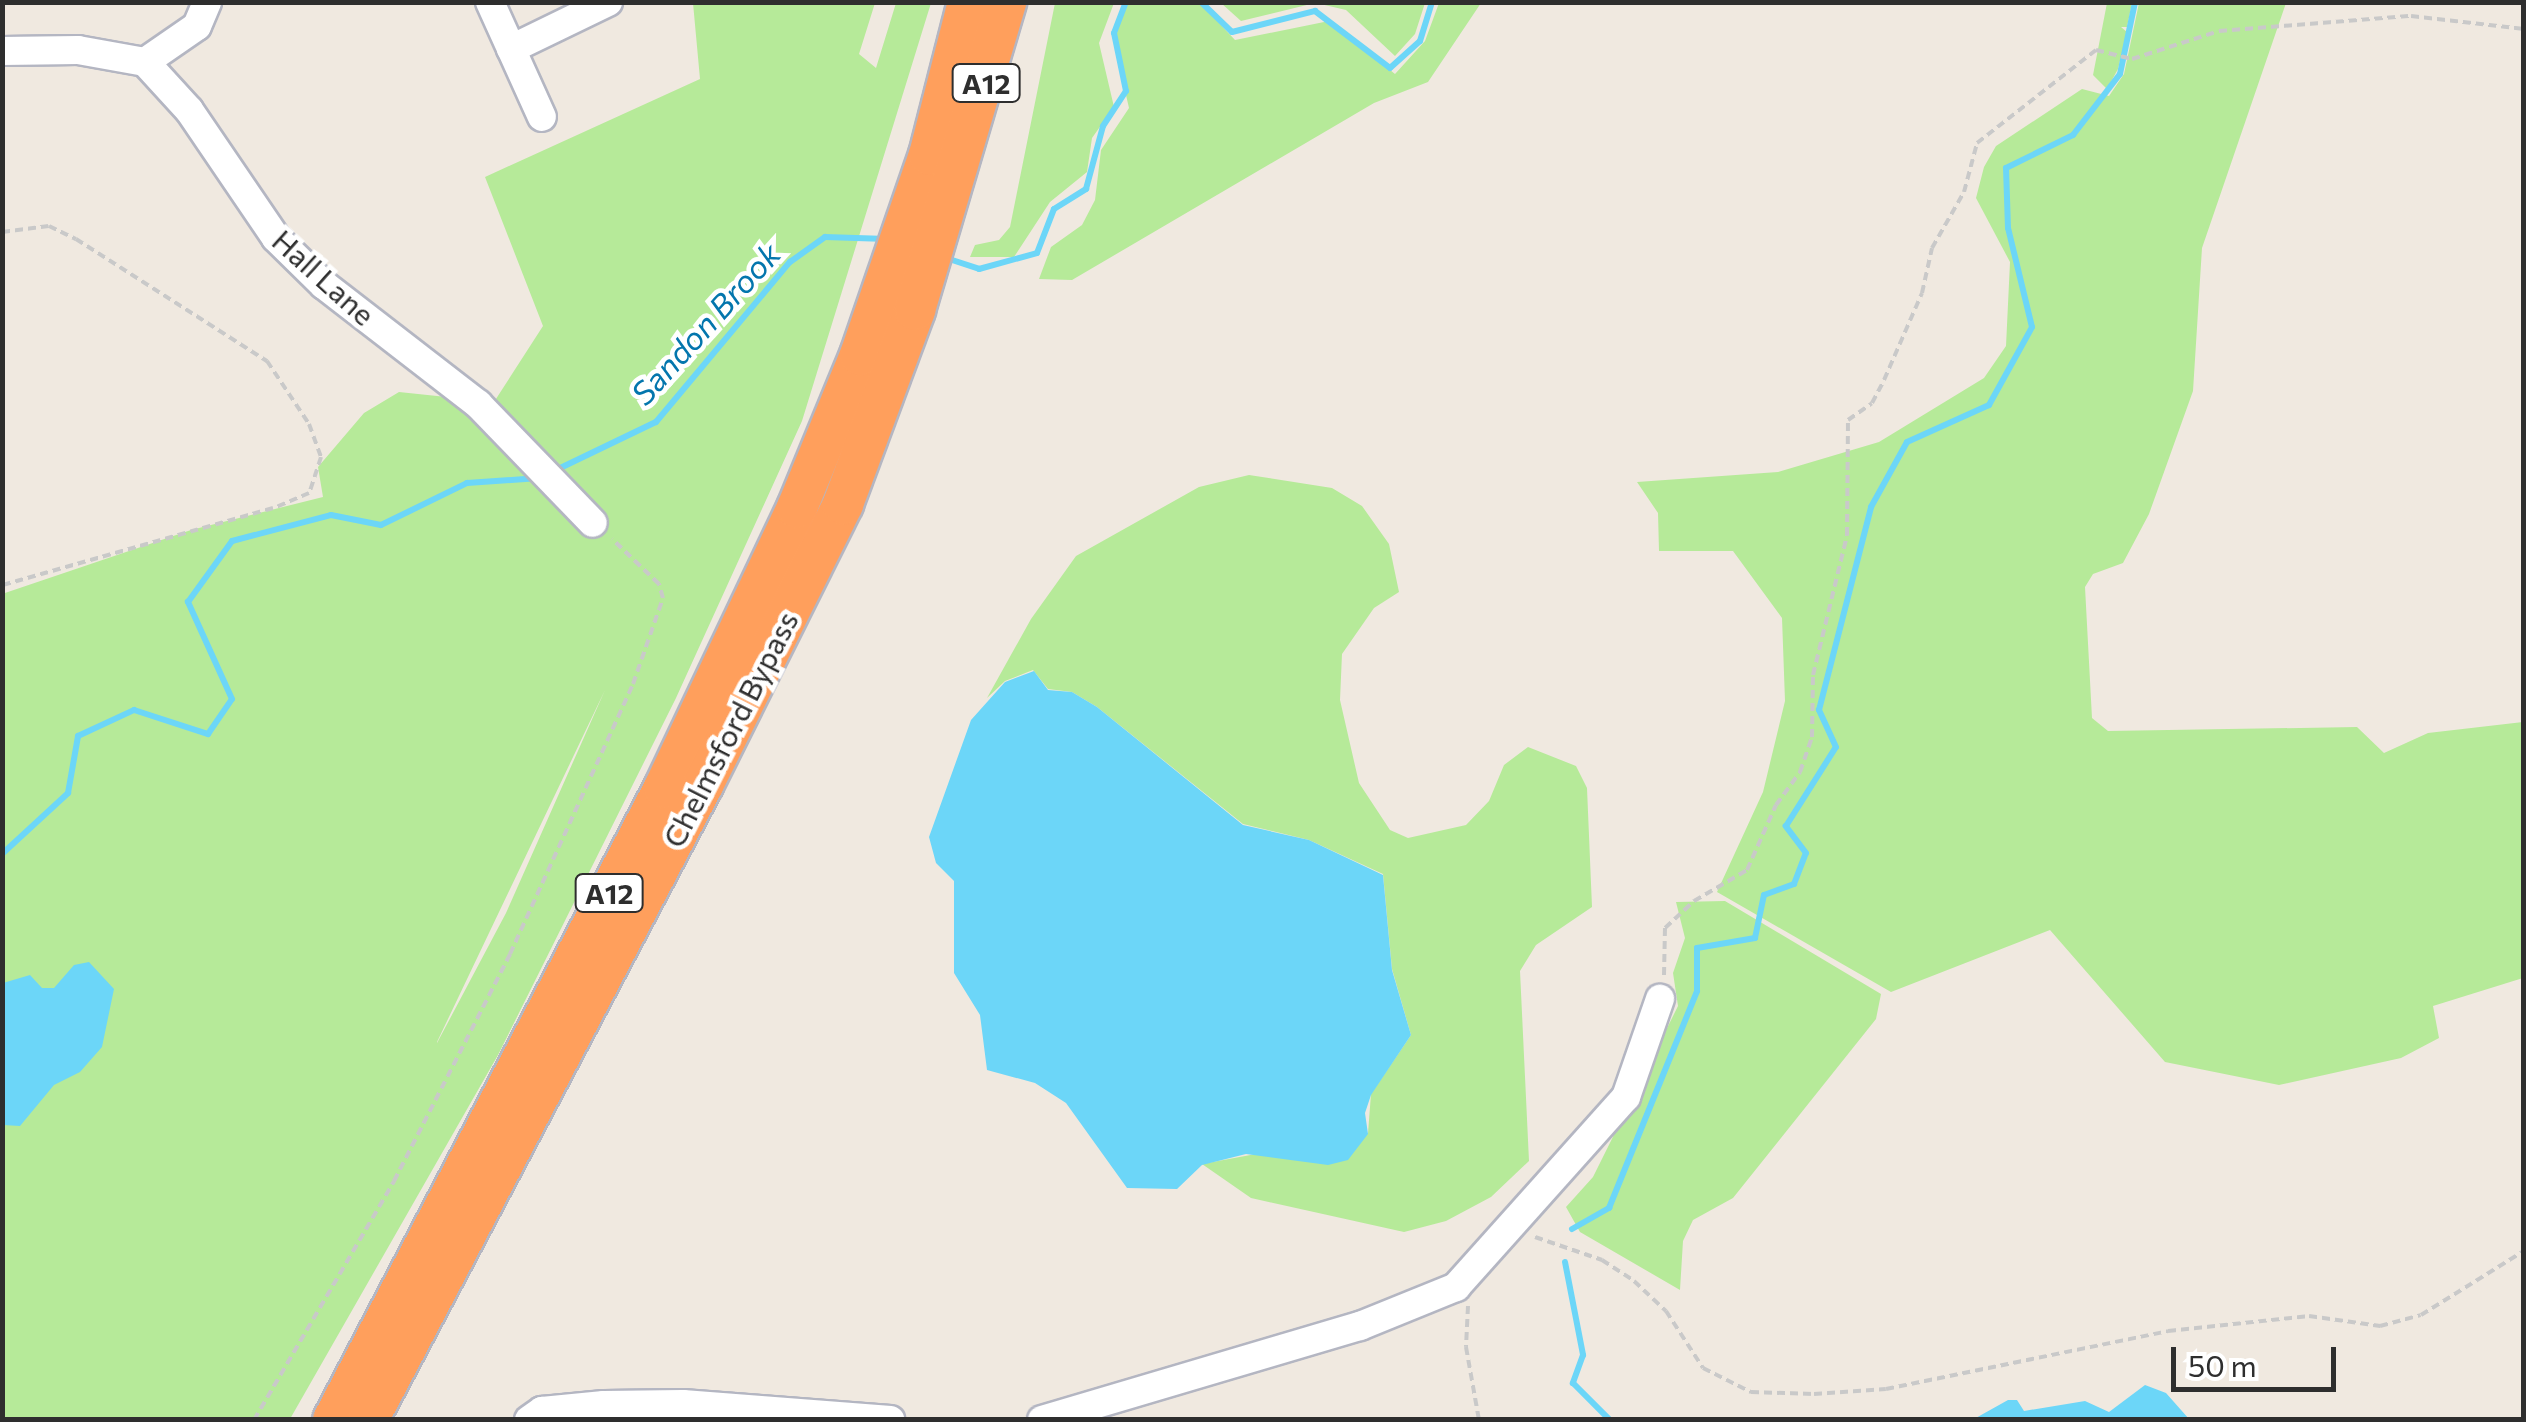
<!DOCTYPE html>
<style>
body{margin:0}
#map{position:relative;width:2526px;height:1422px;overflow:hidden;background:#f0e9e0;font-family:Commissioner,sans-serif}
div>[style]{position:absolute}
.green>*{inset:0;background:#b6ea99}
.water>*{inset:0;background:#6cd6f8}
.stream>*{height:6px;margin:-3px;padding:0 3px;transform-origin:3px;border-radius:3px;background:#6cd6f8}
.path>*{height:4px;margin-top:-2px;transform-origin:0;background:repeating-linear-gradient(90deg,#c9c9c9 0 8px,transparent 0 13px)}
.roads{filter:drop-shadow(2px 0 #b4b6c2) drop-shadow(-2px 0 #b4b6c2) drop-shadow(0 2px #b4b6c2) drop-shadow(0 -2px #b4b6c2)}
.minor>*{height:28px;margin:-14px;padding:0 14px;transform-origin:14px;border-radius:14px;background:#fff}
.highway>*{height:40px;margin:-20px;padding:0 20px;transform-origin:20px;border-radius:20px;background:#ff9f5c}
span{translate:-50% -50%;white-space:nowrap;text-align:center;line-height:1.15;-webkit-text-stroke:9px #fff;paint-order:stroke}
.shield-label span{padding:2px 8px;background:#fff;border:2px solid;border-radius:8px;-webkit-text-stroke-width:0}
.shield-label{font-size:28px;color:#2e2e2e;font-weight:700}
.street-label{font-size:30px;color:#2e2e2e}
.water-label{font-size:32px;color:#0376ad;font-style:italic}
.frame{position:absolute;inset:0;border:5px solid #2e2e2e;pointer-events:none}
.scale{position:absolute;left:2171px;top:1347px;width:165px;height:45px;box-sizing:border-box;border:5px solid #2e2e2e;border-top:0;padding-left:12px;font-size:30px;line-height:35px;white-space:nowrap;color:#2e2e2e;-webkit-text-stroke:8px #fff;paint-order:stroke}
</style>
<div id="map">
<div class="green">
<div style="clip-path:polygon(evenodd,693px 3px,875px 3px,859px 54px,876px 68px,896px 3px,931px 3px,802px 421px,676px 698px,498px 1055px,290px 1419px,3px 1419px,2px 594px,191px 530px,323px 497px,318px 467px,364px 413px,399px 392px,494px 402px,543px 326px,485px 177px,700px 79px,693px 3px,605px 690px,506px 913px,437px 1043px,437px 1042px,605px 690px)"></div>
<div style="clip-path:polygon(1055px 3px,1114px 3px,1099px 43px,1114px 107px,1092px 138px,1087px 172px,1050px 202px,1014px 257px,970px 257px,975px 245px,999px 240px,1010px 227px)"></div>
<div style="clip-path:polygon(1128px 3px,1200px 3px,1235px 40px,1329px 21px,1395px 74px,1425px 41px,1439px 3px,1481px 3px,1428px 82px,1374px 103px,1072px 280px,1039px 279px,1051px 247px,1082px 225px,1095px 200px,1101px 150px,1129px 108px,1113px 39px)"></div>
<div style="clip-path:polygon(1221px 3px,1315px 3px,1241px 21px)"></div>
<div style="clip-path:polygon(1316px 3px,1425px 3px,1415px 34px,1395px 56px,1346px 10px)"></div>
<div style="clip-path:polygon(2107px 3px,2132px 3px,2127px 27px,2121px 27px,2127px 32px,2118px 69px,2107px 89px,2093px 75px)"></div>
<div style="clip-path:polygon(2139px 3px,2286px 3px,2202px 248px,2193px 391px,2149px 514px,2123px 563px,2093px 574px,2085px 587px,2092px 718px,2108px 731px,2357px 727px,2384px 753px,2428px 733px,2523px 722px,2523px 978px,2433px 1006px,2439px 1038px,2401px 1058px,2279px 1085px,2165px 1062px,2050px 930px,1891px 992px,1717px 892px,1763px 792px,1785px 701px,1782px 618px,1733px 551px,1659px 551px,1658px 513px,1637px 482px,1778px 472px,1879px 442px,1984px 378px,2006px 346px,2010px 262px,1976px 198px,1984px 167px,1996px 146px,2082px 89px,2109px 96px,2124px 74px)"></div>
<div style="clip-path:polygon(1249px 475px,1332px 488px,1362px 506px,1389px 544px,1399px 592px,1374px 608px,1342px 654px,1340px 700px,1359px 783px,1390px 830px,1408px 838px,1466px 825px,1489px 801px,1504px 765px,1528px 747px,1576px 766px,1587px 788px,1592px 907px,1536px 945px,1520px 971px,1529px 1161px,1491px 1197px,1446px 1221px,1404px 1232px,1251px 1198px,1202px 1164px,1368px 1133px,1371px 1094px,1411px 1035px,1392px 969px,1383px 874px,1309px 840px,1243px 824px,1097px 707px,1072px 692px,1048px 689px,1033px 670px,1005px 681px,987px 698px,1031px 619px,1076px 556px,1199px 487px)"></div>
<div style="clip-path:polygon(1725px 901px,1881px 994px,1876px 1019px,1733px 1198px,1693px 1220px,1683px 1241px,1680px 1290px,1580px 1232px,1566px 1207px,1593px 1177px,1678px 1006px,1673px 973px,1685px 938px,1676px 902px)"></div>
</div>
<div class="water">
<div style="clip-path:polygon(1034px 671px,1048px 690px,1072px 692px,1097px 707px,1243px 825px,1309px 840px,1383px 875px,1392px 970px,1411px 1035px,1371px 1095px,1365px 1113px,1368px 1134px,1348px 1160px,1328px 1165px,1246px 1154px,1202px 1165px,1177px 1189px,1127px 1188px,1066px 1103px,1035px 1083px,987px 1070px,980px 1015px,954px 973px,954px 881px,936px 863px,929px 837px,971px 720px,1005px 682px)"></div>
<div style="clip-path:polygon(89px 962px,114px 989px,102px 1047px,80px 1072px,54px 1085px,20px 1126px,3px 1125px,3px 983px,30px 975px,42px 988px,54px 988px,74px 965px)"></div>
<div style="clip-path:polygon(2145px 1385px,2166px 1393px,2189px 1419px,1974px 1419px,2008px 1400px,2017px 1400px,2024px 1411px,2085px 1401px,2109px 1412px)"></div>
</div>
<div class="stream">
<div style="left:1201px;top:2px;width:43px;rotate:44.1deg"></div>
<div style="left:1232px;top:32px;width:86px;rotate:-14.2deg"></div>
<div style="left:1315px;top:11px;width:94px;rotate:37.2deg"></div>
<div style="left:1390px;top:68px;width:40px;rotate:-42deg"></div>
<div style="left:1420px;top:41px;width:41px;rotate:-72.9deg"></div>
<div style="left:946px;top:258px;width:35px;rotate:18deg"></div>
<div style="left:979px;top:269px;width:60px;rotate:-15.4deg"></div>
<div style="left:1037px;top:253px;width:47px;rotate:-68.9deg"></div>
<div style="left:1054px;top:209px;width:38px;rotate:-32deg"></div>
<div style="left:1086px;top:189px;width:65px;rotate:-74.9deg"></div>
<div style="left:1103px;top:126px;width:42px;rotate:-56.7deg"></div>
<div style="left:1126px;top:91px;width:59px;rotate:-101.7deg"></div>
<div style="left:1114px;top:33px;width:33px;rotate:-69deg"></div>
<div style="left:554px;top:471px;width:113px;rotate:-25.7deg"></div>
<div style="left:656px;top:422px;width:209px;rotate:-50.1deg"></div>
<div style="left:790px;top:262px;width:43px;rotate:-35.5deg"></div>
<div style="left:825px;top:237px;width:62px;rotate:1.8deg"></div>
<div style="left:2px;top:854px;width:90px;rotate:-42.7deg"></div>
<div style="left:68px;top:793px;width:58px;rotate:-80deg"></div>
<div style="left:78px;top:736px;width:62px;rotate:-24.9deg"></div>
<div style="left:134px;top:710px;width:78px;rotate:18deg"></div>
<div style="left:208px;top:734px;width:42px;rotate:-55.6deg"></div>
<div style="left:232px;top:699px;width:107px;rotate:-114.4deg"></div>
<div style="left:188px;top:602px;width:75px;rotate:-54.2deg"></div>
<div style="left:232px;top:541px;width:102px;rotate:-14.7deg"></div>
<div style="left:331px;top:515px;width:51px;rotate:11.3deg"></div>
<div style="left:381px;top:525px;width:96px;rotate:-26deg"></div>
<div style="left:467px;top:483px;width:72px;rotate:-4deg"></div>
<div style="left:1572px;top:1229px;width:43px;rotate:-29.6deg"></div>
<div style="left:1609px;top:1208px;width:234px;rotate:-67.9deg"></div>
<div style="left:1697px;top:991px;width:43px;rotate:-90deg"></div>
<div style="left:1697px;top:948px;width:59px;rotate:-9.8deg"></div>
<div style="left:1755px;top:938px;width:44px;rotate:-78.2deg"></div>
<div style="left:1764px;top:895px;width:32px;rotate:-20deg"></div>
<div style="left:1794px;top:884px;width:33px;rotate:-69deg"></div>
<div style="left:1806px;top:853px;width:34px;rotate:-127deg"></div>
<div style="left:1786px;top:826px;width:93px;rotate:-57.7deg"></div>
<div style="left:1836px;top:747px;width:41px;rotate:-114.7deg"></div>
<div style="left:1819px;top:710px;width:210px;rotate:-75.6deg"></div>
<div style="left:1871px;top:507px;width:74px;rotate:-61deg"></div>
<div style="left:1907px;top:442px;width:90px;rotate:-24.3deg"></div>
<div style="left:1989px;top:405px;width:89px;rotate:-61.1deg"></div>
<div style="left:2032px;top:327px;width:102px;rotate:-103.6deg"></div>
<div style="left:2008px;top:228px;width:60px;rotate:-91.9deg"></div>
<div style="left:2006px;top:168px;width:75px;rotate:-26.2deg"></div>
<div style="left:2073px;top:135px;width:77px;rotate:-52.4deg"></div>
<div style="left:2120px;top:74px;width:74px;rotate:-78.2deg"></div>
<div style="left:1565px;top:1262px;width:95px;rotate:79deg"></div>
<div style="left:1583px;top:1355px;width:30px;rotate:110deg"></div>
<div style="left:1573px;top:1383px;width:52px;rotate:45deg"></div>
</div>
<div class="path">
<div style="left:2px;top:232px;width:47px;rotate:-7.3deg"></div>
<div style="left:49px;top:226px;width:30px;rotate:26deg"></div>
<div style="left:76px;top:239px;width:227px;rotate:32.6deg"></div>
<div style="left:267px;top:361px;width:76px;rotate:56.3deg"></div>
<div style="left:309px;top:424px;width:35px;rotate:70deg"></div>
<div style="left:321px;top:457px;width:38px;rotate:108deg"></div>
<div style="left:309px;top:493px;width:39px;rotate:157deg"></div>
<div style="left:273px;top:508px;width:282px;rotate:164.1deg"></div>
<div style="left:1664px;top:975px;width:47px;rotate:-88.8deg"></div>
<div style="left:1665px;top:928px;width:40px;rotate:-43deg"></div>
<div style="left:1694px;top:901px;width:61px;rotate:-30.3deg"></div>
<div style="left:1747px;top:870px;width:71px;rotate:-66deg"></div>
<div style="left:1776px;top:805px;width:41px;rotate:-54deg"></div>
<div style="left:1800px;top:772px;width:37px;rotate:-71deg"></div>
<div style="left:1812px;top:737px;width:62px;rotate:-89.1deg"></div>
<div style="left:1813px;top:675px;width:144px;rotate:-76.3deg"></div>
<div style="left:1847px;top:535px;width:115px;rotate:-89.5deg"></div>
<div style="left:1848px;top:420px;width:29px;rotate:-35deg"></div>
<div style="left:1872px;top:403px;width:26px;rotate:-62deg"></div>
<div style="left:1884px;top:380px;width:95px;rotate:-66.4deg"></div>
<div style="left:1922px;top:293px;width:46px;rotate:-77.5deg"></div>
<div style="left:1932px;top:248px;width:64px;rotate:-60.3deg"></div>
<div style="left:1964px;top:192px;width:51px;rotate:-75.1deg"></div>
<div style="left:1977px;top:143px;width:151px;rotate:-38deg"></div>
<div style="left:2096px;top:50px;width:37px;rotate:14deg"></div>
<div style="left:2132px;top:59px;width:91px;rotate:-17.8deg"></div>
<div style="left:2219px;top:31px;width:193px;rotate:-4.5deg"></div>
<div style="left:2411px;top:16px;width:114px;rotate:6.6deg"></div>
<div style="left:1535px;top:1237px;width:71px;rotate:18.9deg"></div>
<div style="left:1602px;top:1260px;width:38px;rotate:33deg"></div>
<div style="left:1634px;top:1281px;width:44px;rotate:43.2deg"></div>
<div style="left:1666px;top:1311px;width:68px;rotate:57deg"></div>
<div style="left:1703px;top:1368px;width:54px;rotate:26.6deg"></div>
<div style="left:1751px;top:1392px;width:63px;rotate:1.8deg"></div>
<div style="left:1814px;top:1394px;width:72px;rotate:-4deg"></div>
<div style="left:1886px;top:1389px;width:288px;rotate:-11.6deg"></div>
<div style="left:2168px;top:1331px;width:142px;rotate:-6.1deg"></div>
<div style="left:2309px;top:1316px;width:72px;rotate:8deg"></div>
<div style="left:2380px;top:1326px;width:42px;rotate:-15deg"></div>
<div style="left:2421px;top:1315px;width:121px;rotate:-31.9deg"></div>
<div style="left:1468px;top:1306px;width:41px;rotate:92.8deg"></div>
<div style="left:1466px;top:1347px;width:74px;rotate:79.9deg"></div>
<div style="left:254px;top:1420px;width:277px;rotate:-59.6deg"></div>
<div style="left:394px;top:1181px;width:255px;rotate:-62.9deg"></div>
<div style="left:510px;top:954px;width:297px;rotate:-65.5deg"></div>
<div style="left:633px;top:684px;width:91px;rotate:-70.8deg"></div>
<div style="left:663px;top:598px;width:15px;rotate:-106deg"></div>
<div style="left:659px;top:584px;width:65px;rotate:-136.2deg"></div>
</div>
<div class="roads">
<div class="minor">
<div style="left:490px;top:2px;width:126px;rotate:65.7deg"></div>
<div style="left:511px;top:49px;width:108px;rotate:-25.9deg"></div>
<div style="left:2px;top:51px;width:76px;rotate:-0.8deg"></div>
<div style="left:78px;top:50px;width:68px;rotate:10.2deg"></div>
<div style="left:145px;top:62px;width:65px;rotate:47.5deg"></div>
<div style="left:189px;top:110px;width:155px;rotate:55.8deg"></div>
<div style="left:276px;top:238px;width:67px;rotate:44.4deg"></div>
<div style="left:324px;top:285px;width:195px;rotate:37.7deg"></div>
<div style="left:478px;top:404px;width:165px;rotate:46deg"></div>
<div style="left:145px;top:62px;width:63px;rotate:-34.7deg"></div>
<div style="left:197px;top:26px;width:26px;rotate:-67deg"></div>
<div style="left:529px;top:1420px;width:16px;rotate:-35deg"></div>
<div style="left:542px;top:1411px;width:62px;rotate:-5.5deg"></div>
<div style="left:604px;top:1405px;width:79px;rotate:-0.7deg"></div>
<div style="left:683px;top:1404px;width:208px;rotate:4.4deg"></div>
<div style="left:1042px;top:1420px;width:332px;rotate:-16.5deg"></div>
<div style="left:1360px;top:1326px;width:104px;rotate:-22.1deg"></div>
<div style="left:1456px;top:1287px;width:255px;rotate:-48.2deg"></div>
<div style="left:1626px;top:1097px;width:104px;rotate:-70.9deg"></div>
</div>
<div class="highway">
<div style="left:333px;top:1420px;width:713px;rotate:-62.36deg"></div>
<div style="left:664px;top:788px;width:310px;rotate:-64.6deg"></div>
<div style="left:797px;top:508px;width:165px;rotate:-67.6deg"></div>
<div style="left:860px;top:355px;width:212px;rotate:-71deg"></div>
<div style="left:929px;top:155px;width:158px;rotate:-75.7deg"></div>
<div style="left:368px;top:1420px;width:718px;rotate:-62.19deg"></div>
<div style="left:703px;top:785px;width:314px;rotate:-63.5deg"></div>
<div style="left:843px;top:504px;width:207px;rotate:-69.6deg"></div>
<div style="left:915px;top:310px;width:321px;rotate:-73.5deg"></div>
</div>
</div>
<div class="shield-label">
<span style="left:986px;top:83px">A12</span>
<span style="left:609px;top:893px">A12</span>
</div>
<div class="street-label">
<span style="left:324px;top:277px;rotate:42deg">Hall Lane</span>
<span style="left:730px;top:729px;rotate:-63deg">Chelmsford Bypass</span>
</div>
<div class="water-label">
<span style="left:705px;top:323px;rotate:-48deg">Sandon Brook</span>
</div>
<div class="frame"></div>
<div class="scale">50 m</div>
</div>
